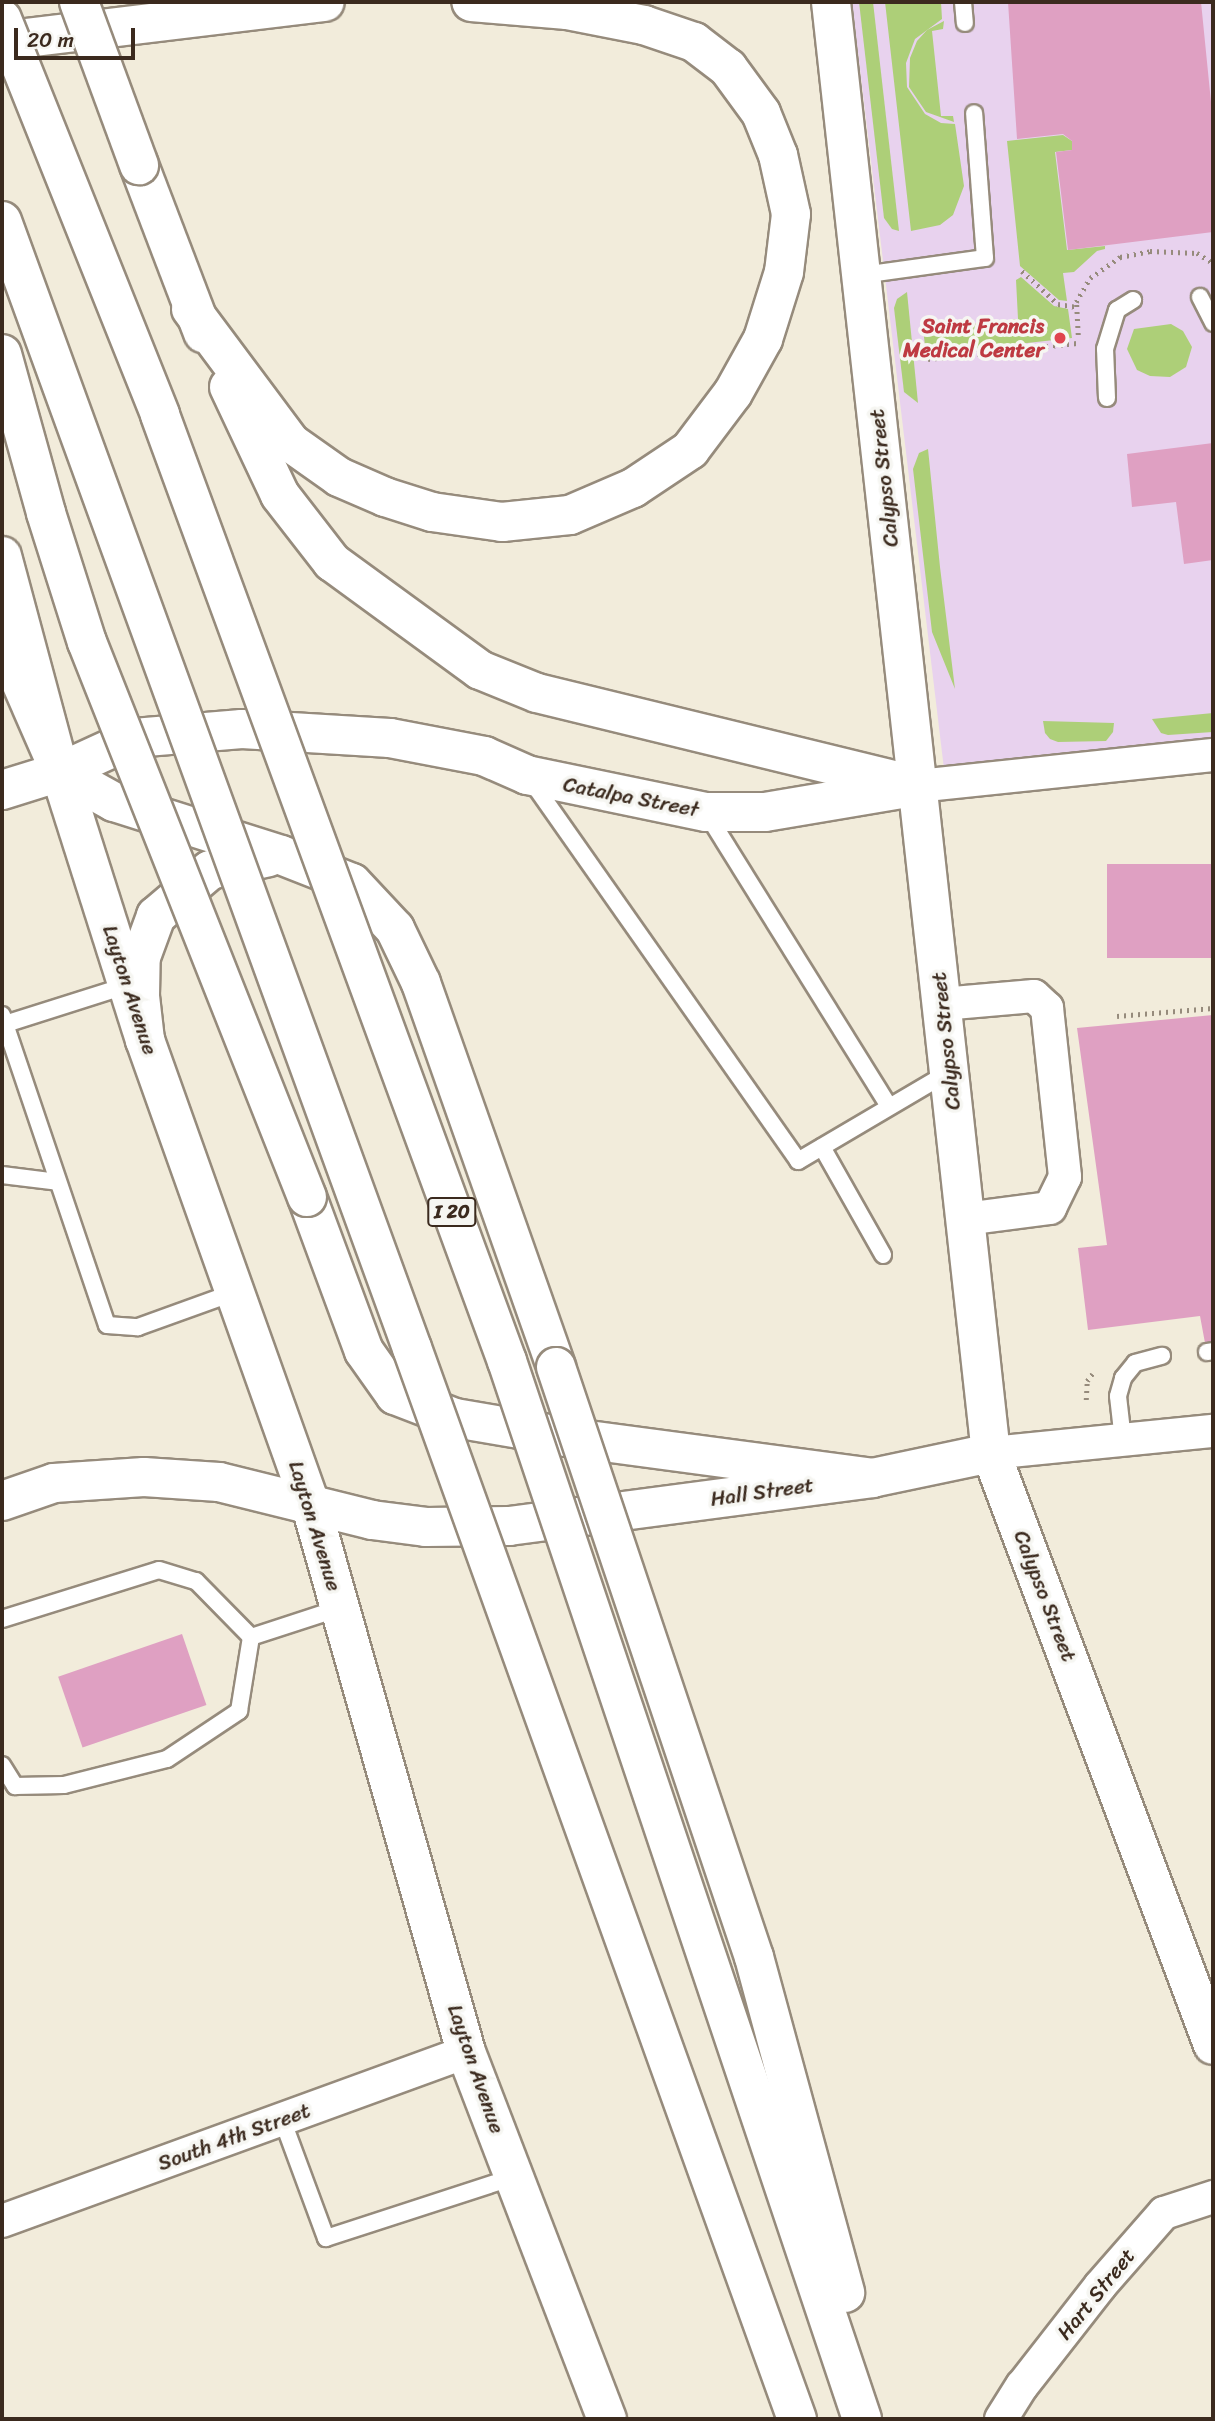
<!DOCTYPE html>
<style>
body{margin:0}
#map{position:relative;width:1215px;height:2421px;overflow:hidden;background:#f2ecdb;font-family:Sriracha,sans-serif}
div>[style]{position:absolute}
.built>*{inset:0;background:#e8d2ee}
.green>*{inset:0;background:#adcf78}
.building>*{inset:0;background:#dfa0c2;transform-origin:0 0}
.path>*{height:4.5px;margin-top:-2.25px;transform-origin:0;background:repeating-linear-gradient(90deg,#968b7c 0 2px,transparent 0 7px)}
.roads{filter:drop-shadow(2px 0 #968b7c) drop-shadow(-2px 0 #968b7c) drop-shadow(0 2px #968b7c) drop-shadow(0 -2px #968b7c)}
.service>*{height:16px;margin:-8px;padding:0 8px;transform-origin:8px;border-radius:8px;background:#fff}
.minor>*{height:32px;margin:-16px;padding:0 16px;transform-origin:16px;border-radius:16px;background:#fff}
.secondary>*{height:38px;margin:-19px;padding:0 19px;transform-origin:19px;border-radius:19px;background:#fff}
.primary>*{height:38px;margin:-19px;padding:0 19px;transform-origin:19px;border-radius:19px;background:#fff}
.motorway>*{height:38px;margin:-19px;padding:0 19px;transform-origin:19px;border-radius:19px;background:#fff}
.bridges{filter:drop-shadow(2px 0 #968b7c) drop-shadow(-2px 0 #968b7c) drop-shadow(0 2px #968b7c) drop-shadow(0 -2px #968b7c)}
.motorway-bridge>*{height:38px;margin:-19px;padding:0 19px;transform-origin:19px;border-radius:19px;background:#fff}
.dots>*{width:19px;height:19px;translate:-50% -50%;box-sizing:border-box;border:4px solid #f6f6f2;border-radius:50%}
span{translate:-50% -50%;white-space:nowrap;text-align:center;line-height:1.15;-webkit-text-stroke:7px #f6f6f2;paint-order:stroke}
.shield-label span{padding:2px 5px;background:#f6f6f2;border:2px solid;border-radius:5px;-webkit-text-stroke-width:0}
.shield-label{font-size:19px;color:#3b2a1e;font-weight:700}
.health-label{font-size:21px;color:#be3a42;font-weight:700}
.right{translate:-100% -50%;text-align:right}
.street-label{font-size:21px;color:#3b2a1e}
.frame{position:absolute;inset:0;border:4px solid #3b2a1e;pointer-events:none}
.scale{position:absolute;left:14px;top:28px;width:121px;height:32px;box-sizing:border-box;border:4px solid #3b2a1e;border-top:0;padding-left:9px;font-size:21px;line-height:24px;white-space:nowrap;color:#3b2a1e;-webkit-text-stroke:5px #f6f6f2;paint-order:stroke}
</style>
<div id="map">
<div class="built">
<div style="clip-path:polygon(852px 2px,1213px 2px,1213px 739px,944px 769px)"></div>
</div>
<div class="green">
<div style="clip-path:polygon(859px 2px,873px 2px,899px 231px,892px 229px,884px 218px)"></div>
<div style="clip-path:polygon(885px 2px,941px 2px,942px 19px,915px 39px,906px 63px,907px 87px,925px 114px,941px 123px,955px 124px,964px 186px,953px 215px,940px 225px,911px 231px)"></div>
<div style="clip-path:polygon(944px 21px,943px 29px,932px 31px,941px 116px,953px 116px,954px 122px,926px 112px,909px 87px,910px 58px,917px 41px,927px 30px)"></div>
<div style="clip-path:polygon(1063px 135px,1072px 141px,1072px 150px,1055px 152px,1067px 250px,1105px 246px,1105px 249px,1097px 251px,1074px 272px,1063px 273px,1067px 301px,1059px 300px,1020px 266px,1007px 141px)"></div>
<div style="clip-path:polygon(1021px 277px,1054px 306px,1068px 309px,1072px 338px,926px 354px,923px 329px,1018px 319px,1016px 280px)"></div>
<div style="clip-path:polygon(907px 292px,918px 403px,904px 392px,894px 308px,897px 299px)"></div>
<div style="clip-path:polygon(1171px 324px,1183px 331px,1192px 347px,1186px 367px,1170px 377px,1150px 376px,1137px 370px,1127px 349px,1134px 329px)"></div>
<div style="clip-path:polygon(928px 449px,940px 567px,955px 689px,932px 632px,913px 469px,919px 453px)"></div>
<div style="clip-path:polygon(1213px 713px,1213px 732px,1168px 735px,1161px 733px,1152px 719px)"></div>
<div style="clip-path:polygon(1043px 721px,1114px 723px,1113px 732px,1106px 741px,1058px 742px,1050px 739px,1045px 733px)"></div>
</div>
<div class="building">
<div style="clip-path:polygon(1008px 2px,1201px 2px,1213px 122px,1213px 232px,1068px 250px,1056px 152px,1072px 150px,1072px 141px,1063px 134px,1017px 139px)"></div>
<div style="clip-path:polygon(1213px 443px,1213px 560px,1184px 564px,1176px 502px,1132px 507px,1127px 454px)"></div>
<div style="left:1213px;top:864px;width:94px;height:106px;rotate:90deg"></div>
<div style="clip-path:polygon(1213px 1015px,1213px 1342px,1205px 1343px,1200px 1316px,1088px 1330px,1078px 1248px,1107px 1245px,1077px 1028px)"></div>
<div style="left:182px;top:1634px;width:75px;height:131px;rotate:71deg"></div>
</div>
<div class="path">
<div style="left:1022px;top:271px;width:49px;rotate:42.5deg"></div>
<div style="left:1058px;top:304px;width:19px;rotate:9deg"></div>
<div style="left:1078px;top:335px;width:33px;rotate:-93deg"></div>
<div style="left:1076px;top:302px;width:28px;rotate:-60deg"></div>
<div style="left:1090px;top:278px;width:37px;rotate:-35deg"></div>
<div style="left:1120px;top:257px;width:31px;rotate:-11deg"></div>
<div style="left:1150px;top:251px;width:47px;rotate:2.4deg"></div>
<div style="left:1197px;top:253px;width:19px;rotate:32deg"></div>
<div style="left:928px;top:359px;width:150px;rotate:-6.1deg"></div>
<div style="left:1117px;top:1016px;width:96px;rotate:-4.8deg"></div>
<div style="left:1086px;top:1400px;width:19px;rotate:-87deg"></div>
<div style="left:1087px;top:1381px;width:9px;rotate:-54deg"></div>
</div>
<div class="roads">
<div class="service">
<div style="left:963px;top:2px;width:21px;rotate:85deg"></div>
<div style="left:862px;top:275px;width:124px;rotate:-7.9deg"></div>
<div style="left:985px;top:258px;width:145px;rotate:-94.3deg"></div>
<div style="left:1200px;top:297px;width:29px;rotate:63deg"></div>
<div style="left:1107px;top:398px;width:49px;rotate:-92.3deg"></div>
<div style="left:1105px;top:349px;width:41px;rotate:-72.9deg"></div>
<div style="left:1117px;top:310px;width:19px;rotate:-32deg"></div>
<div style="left:532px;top:782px;width:463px;rotate:54.9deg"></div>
<div style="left:798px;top:1161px;width:175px;rotate:-30.5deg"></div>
<div style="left:707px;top:814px;width:344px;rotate:58.1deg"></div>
<div style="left:2px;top:1015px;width:327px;rotate:71.3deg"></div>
<div style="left:107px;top:1325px;width:31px;rotate:4deg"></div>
<div style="left:138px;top:1327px;width:103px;rotate:-19.8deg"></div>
<div style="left:2px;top:1025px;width:132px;rotate:-17.6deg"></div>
<div style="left:822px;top:1147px;width:124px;rotate:60.5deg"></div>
<div style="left:2px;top:1175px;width:56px;rotate:7.1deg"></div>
<div style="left:1207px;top:1352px;width:6px;rotate:-9deg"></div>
<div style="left:1123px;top:1440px;width:44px;rotate:-96.5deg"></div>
<div style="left:1118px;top:1396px;width:19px;rotate:-74deg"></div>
<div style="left:1123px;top:1378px;width:19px;rotate:-51deg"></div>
<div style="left:1135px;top:1363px;width:28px;rotate:-15deg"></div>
<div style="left:2px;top:1619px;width:164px;rotate:-17.3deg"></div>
<div style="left:159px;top:1570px;width:39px;rotate:17deg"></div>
<div style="left:196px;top:1581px;width:78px;rotate:45.5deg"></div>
<div style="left:2px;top:1765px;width:25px;rotate:58deg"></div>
<div style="left:15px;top:1786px;width:49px;rotate:-1.2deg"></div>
<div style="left:64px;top:1785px;width:106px;rotate:-14.2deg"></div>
<div style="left:167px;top:1759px;width:87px;rotate:-33.7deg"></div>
<div style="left:239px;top:1711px;width:75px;rotate:-80.8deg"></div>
<div style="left:251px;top:1637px;width:94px;rotate:-18deg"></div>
<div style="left:282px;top:2119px;width:127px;rotate:69.7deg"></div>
<div style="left:326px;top:2238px;width:198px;rotate:-18deg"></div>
</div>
<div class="minor">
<div style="left:918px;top:786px;width:297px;rotate:-6deg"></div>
<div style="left:942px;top:1004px;width:92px;rotate:-5deg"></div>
<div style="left:1034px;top:996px;width:18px;rotate:43deg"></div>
<div style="left:1047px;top:1008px;width:170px;rotate:83.9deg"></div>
<div style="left:1065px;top:1177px;width:34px;rotate:116deg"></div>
<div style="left:1050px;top:1208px;width:86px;rotate:172.6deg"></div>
<div style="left:991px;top:1453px;width:223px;rotate:-5.7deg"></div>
<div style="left:2px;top:2221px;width:494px;rotate:-20deg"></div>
<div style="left:1001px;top:2419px;width:39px;rotate:-58deg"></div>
<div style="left:1022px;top:2386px;width:127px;rotate:-52deg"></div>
<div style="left:1100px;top:2286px;width:97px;rotate:-48.8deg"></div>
<div style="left:1164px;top:2213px;width:52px;rotate:-18.1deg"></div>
</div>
<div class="secondary">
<div style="left:2px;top:790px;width:61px;rotate:-17.2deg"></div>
<div style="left:60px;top:772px;width:81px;rotate:-24.7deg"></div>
<div style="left:134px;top:738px;width:108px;rotate:-4.8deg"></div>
<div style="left:242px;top:729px;width:148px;rotate:3.5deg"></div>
<div style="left:390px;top:738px;width:96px;rotate:10.8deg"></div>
<div style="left:484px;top:756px;width:47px;rotate:23.8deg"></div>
<div style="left:527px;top:775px;width:183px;rotate:11.7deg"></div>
<div style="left:706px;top:812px;width:59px"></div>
<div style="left:765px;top:812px;width:155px;rotate:-9.6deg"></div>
<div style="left:2px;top:1501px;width:55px;rotate:-19.1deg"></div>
<div style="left:54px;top:1483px;width:90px;rotate:-3.8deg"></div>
<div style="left:144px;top:1477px;width:75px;rotate:3.8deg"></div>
<div style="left:219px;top:1482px;width:158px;rotate:13.9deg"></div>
<div style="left:372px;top:1520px;width:54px;rotate:7.4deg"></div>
<div style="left:426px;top:1527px;width:83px;rotate:-0.7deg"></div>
<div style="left:509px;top:1526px;width:366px;rotate:-7.5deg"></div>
<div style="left:872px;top:1478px;width:122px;rotate:-11.9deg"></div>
</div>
<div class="primary">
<div style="left:831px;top:2px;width:1460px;rotate:83.71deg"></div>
<div style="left:991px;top:1453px;width:632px;rotate:69.44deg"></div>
<div style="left:2px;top:41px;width:325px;rotate:-6.9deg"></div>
<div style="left:2px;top:639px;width:145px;rotate:66.4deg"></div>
<div style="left:60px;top:772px;width:281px;rotate:72.4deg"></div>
<div style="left:145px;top:1040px;width:495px;rotate:70.4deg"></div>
<div style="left:311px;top:1506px;width:568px;rotate:74.15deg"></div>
<div style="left:466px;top:2052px;width:393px;rotate:69deg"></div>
</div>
<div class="motorway">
<div style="left:139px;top:165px;width:180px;rotate:69.1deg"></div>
<div style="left:191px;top:309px;width:167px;rotate:53.3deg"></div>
<div style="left:291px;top:443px;width:59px;rotate:35.3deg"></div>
<div style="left:339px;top:477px;width:50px;rotate:23.5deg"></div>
<div style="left:385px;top:497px;width:49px;rotate:17.7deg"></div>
<div style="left:432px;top:512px;width:71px;rotate:8.1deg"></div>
<div style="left:502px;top:522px;width:68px;rotate:-5.9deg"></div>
<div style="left:570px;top:515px;width:69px;rotate:-23.2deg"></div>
<div style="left:633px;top:488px;width:69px;rotate:-33.7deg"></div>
<div style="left:690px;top:450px;width:71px;rotate:-53deg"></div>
<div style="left:733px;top:393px;width:62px;rotate:-60.9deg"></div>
<div style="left:763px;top:339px;width:70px;rotate:-72.6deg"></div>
<div style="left:784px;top:272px;width:58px;rotate:-83.1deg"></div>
<div style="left:791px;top:214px;width:60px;rotate:-102.4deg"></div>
<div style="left:778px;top:155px;width:45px;rotate:-112deg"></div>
<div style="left:761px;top:113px;width:56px;rotate:-126.3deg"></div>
<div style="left:728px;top:68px;width:43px;rotate:-142.6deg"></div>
<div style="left:694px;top:42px;width:53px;rotate:-161.2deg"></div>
<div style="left:644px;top:25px;width:78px;rotate:-169deg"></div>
<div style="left:567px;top:10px;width:96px;rotate:-175.2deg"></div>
<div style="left:229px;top:387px;width:119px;rotate:64.7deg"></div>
<div style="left:280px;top:495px;width:85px;rotate:52.2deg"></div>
<div style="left:332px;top:562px;width:183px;rotate:36.1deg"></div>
<div style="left:480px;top:670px;width:61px;rotate:22deg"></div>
<div style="left:537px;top:693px;width:392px;rotate:13.7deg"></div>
<div style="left:2px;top:556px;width:224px;rotate:75deg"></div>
<div style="left:60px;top:772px;width:62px;rotate:29.1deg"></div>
<div style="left:114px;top:802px;width:175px;rotate:17.6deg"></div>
<div style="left:281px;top:855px;width:76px;rotate:21.5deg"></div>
<div style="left:352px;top:883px;width:63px;rotate:46.9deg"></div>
<div style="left:395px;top:929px;width:60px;rotate:64.3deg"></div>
<div style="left:421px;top:983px;width:407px;rotate:70.6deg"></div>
<div style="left:145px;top:1040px;width:44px;rotate:-96.5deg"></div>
<div style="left:140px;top:996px;width:39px;rotate:-89deg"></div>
<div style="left:141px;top:957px;width:44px;rotate:-69.9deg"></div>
<div style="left:156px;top:916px;width:71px;rotate:-40.4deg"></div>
<div style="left:210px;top:870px;width:60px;rotate:-12.4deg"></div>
<div style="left:307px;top:1197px;width:164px;rotate:69.7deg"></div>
<div style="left:364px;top:1351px;width:54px;rotate:54.8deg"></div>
<div style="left:395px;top:1395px;width:64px;rotate:21deg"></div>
<div style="left:455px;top:1418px;width:113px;rotate:9.7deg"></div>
<div style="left:566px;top:1437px;width:309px;rotate:7.6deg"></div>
</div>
</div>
<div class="bridges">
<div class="motorway-bridge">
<div style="left:79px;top:2px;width:174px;rotate:69.8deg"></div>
<div style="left:2px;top:19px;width:426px;rotate:68.2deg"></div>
<div style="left:160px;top:415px;width:1008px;rotate:69.86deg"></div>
<div style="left:507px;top:1361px;width:1116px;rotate:71.45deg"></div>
<div style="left:2px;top:221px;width:1199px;rotate:70.01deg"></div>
<div style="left:412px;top:1348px;width:1138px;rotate:70.23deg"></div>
<div style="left:2px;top:354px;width:165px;rotate:74.5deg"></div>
<div style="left:46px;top:513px;width:135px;rotate:72.4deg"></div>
<div style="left:87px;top:642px;width:597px;rotate:68.38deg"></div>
<div style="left:556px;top:1367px;width:622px;rotate:71.45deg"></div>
<div style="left:754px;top:1957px;width:348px;rotate:74.8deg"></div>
</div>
</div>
<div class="dots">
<div style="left:1060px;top:338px;background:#e0444e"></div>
</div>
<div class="shield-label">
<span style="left:452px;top:1212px">I 20</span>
</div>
<div class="health-label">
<span class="right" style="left:1044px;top:338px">Saint Francis<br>Medical Center</span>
</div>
<div class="street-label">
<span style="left:884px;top:478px;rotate:-96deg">Calypso Street</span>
<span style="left:631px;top:797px;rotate:11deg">Catalpa Street</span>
<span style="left:130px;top:990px;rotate:72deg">Layton Avenue</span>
<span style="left:946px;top:1041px;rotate:-96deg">Calypso Street</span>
<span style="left:762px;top:1492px;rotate:-8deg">Hall Street</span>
<span style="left:315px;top:1526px;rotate:73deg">Layton Avenue</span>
<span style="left:1045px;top:1596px;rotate:69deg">Calypso Street</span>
<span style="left:476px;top:2069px;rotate:71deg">Layton Avenue</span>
<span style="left:234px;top:2137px;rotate:-20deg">South 4th Street</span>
<span style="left:1096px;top:2294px;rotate:-51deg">Hart Street</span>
</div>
<div class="frame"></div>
<div class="scale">20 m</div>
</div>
